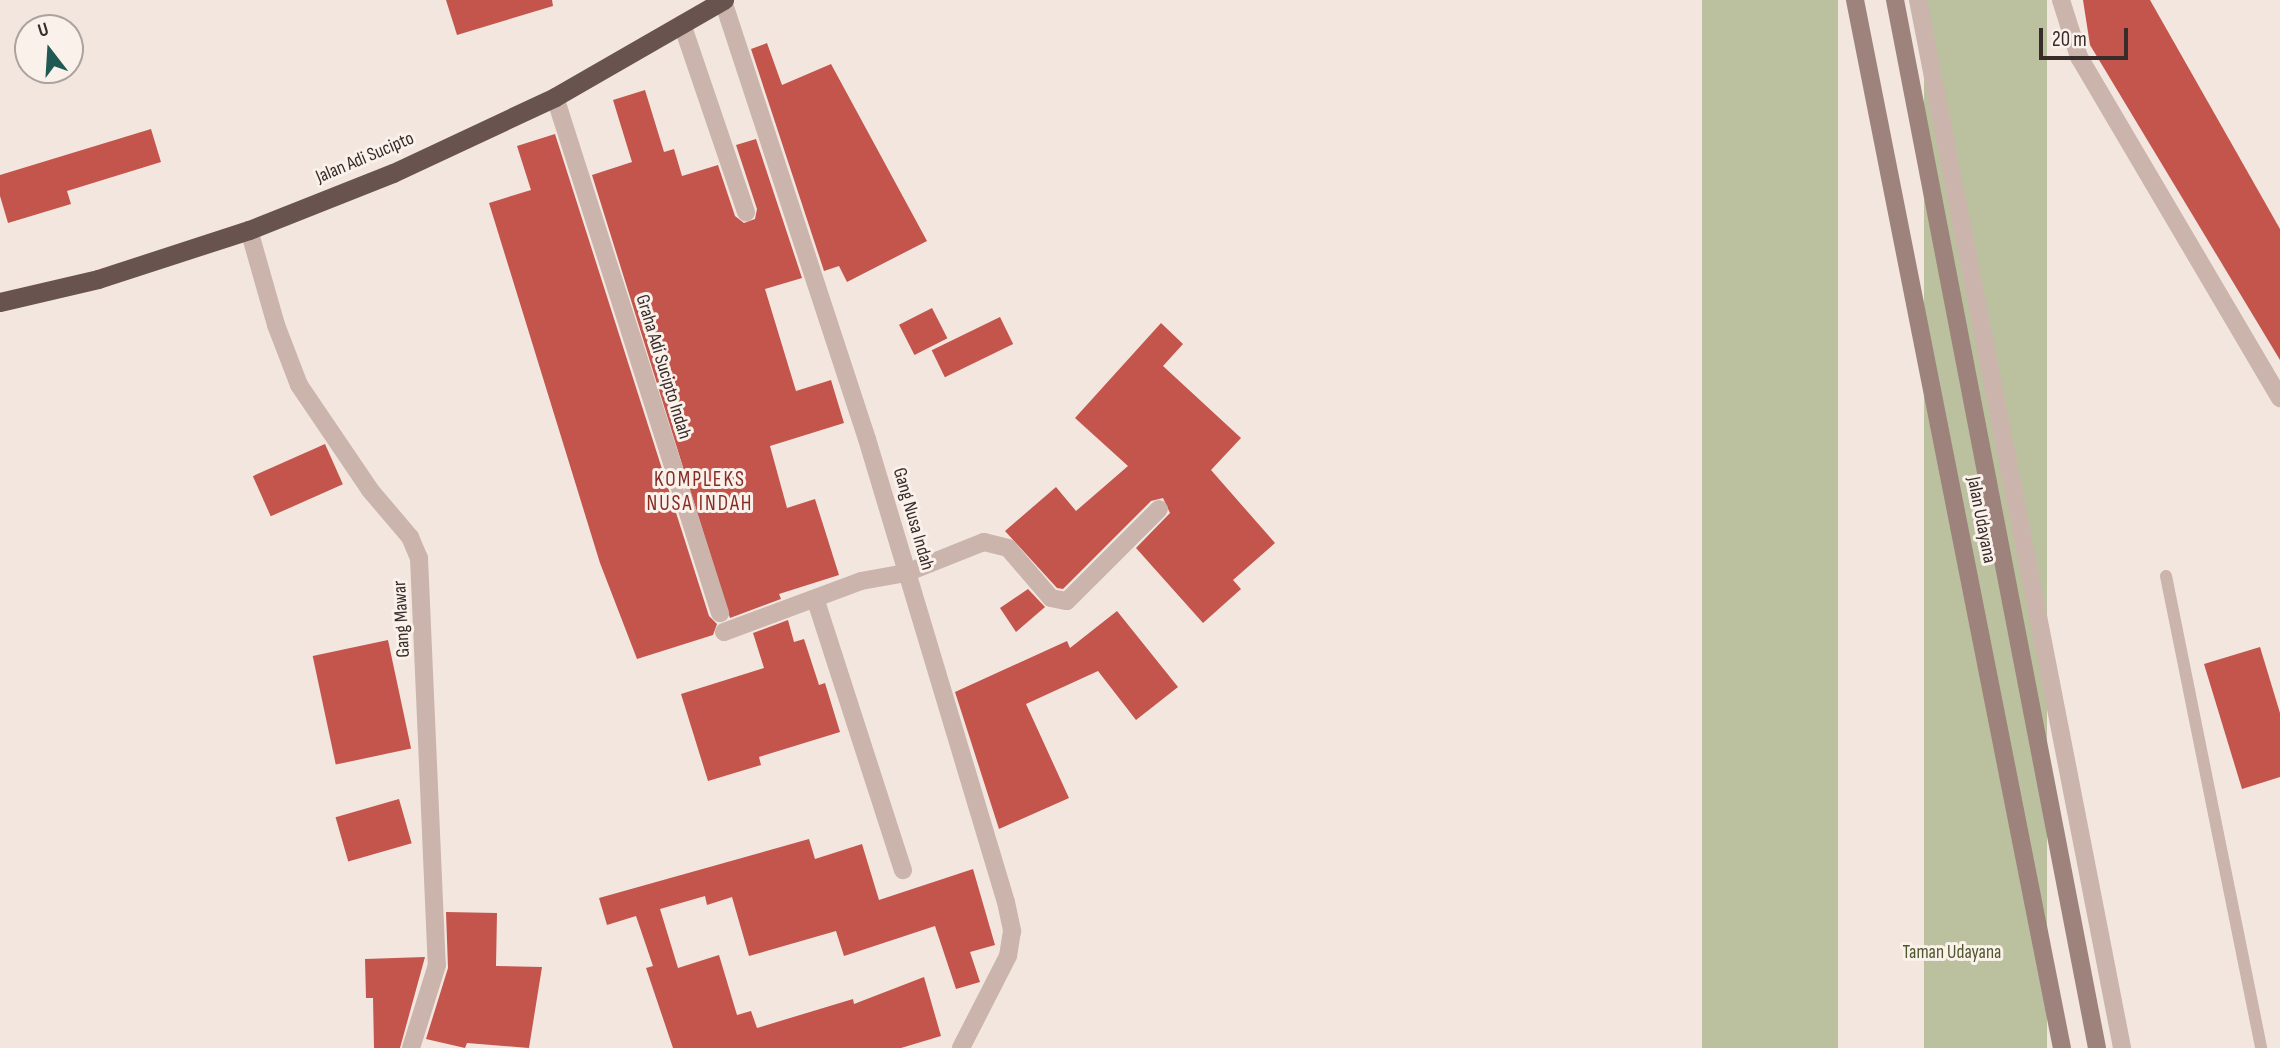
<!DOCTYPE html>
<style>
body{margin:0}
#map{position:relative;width:2280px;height:1048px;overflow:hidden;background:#f2e6df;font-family:"Sofia Sans Condensed",sans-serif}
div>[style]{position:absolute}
.green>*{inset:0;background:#bbc19f;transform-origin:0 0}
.building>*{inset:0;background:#c3554c;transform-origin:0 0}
.service>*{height:12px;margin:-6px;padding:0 6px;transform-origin:6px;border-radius:6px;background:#cab4ab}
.pedestrian>*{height:18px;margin:-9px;padding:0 9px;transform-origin:9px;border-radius:9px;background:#cab4ab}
.minor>*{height:18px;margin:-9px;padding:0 9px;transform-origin:9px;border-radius:9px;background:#cab4ab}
.secondary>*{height:18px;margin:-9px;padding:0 9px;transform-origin:9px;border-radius:9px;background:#9e837c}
.trunk>*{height:19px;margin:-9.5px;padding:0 9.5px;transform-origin:9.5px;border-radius:9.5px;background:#69534e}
span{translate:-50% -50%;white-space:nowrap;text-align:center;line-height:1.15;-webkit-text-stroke:6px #faf1eb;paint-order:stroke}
.street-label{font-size:19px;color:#382c2a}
.park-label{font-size:19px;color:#4e562e}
.neighbourhood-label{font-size:21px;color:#852c25;letter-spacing:2px}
.north{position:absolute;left:14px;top:14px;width:70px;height:70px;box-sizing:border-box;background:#faf1eb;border:2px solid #aca29e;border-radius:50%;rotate:343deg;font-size:19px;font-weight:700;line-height:28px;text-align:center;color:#382c2a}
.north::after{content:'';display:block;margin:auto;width:24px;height:32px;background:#205953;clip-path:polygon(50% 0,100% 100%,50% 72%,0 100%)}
.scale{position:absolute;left:2039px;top:28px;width:89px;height:32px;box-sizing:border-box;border:4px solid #382c2a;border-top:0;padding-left:9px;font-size:21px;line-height:24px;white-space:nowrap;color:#382c2a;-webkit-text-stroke:5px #faf1eb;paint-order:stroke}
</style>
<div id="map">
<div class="green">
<div style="left:1702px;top:0;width:136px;height:1067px"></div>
<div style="left:1924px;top:0;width:123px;height:1068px"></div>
</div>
<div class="building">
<div style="clip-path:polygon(446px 0,552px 0,553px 6px,457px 35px)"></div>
<div style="clip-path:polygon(2083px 0,2150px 0,2280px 229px,2280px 360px,2090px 45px)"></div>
<div style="clip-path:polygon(767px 43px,782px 85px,831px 64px,927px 241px,847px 282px,839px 266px,824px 271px,751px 49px)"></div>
<div style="clip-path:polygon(645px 90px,664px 152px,674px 149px,682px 176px,718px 165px,735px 216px,744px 223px,755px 219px,757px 209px,736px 145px,756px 139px,802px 278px,765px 289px,796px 391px,831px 380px,844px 423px,770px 446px,787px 508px,815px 499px,839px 575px,779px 594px,781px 599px,730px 618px,592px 175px,632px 162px,613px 100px)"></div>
<div style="clip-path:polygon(151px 129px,161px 162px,67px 191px,71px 204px,8px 223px,0 196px,0 175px)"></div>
<div style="clip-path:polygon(555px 134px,709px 616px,717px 624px,713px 635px,637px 659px,600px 563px,489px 203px,531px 190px,517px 146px)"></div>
<div style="left:932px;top:308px;width:34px;height:37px;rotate:63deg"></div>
<div style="left:1000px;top:317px;width:30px;height:76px;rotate:64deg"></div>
<div style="clip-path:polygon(1161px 323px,1183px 344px,1163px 366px,1241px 438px,1211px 470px,1275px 543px,1233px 580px,1241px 589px,1203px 623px,1136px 548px,1170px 513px,1163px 498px,1151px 501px,1063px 589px,1057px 588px,1005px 531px,1056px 487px,1076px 511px,1128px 466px,1075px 418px)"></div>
<div style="left:325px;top:444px;width:44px;height:79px;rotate:66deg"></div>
<div style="clip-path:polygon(1028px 589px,1045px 607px,1016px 632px,1000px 608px)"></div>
<div style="clip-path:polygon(1117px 611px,1178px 687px,1136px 720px,1098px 671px,1026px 704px,1069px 798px,999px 829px,955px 692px,1067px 641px,1070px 648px)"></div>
<div style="clip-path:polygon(788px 620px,794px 642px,804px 639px,819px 685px,825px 683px,840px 732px,759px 757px,761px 765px,708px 781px,681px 694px,764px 668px,753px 633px)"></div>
<div style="left:388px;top:640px;width:111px;height:77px;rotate:78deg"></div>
<div style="clip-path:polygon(2260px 647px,2280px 713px,2280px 777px,2242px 789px,2204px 664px)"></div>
<div style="left:399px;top:799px;width:46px;height:66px;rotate:74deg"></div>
<div style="clip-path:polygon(809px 839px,815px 859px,862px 844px,879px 900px,973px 869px,995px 945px,970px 952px,980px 982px,956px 989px,935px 926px,844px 956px,836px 931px,749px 956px,732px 897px,707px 905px,705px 896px,660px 909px,678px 968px,719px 955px,737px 1015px,751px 1011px,757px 1028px,853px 999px,854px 1004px,924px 977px,941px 1036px,901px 1048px,673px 1048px,646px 968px,653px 966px,636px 916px,607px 925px,599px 898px)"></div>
<div style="clip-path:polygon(446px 912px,497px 913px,496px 966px,542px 967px,529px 1048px,467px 1043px,465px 1048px,426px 1039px,448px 968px)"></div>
<div style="clip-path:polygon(425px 957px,400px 1048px,374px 1048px,373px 998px,366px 998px,365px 959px)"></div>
</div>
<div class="service">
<div style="left:2166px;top:576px;width:481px;rotate:78.6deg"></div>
</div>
<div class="pedestrian">
<div style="left:1918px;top:0;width:1068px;rotate:78.98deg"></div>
</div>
<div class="minor">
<div style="left:2061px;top:0;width:60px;rotate:72.5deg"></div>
<div style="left:2079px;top:57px;width:396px;rotate:59.5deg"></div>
<div style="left:723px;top:1px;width:461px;rotate:71.8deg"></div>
<div style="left:867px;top:439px;width:483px;rotate:73.3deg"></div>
<div style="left:1006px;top:902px;width:30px;rotate:78deg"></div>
<div style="left:1012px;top:931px;width:25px;rotate:99deg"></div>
<div style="left:1008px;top:956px;width:103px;rotate:117.1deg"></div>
<div style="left:682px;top:24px;width:199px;rotate:71.2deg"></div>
<div style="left:555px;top:97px;width:542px;rotate:72.27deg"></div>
<div style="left:249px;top:230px;width:99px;rotate:74.1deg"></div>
<div style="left:276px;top:325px;width:64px;rotate:69deg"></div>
<div style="left:299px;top:385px;width:127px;rotate:55.9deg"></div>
<div style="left:370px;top:490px;width:62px;rotate:49.6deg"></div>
<div style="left:410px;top:537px;width:23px;rotate:67deg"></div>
<div style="left:419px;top:558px;width:407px;rotate:87.5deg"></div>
<div style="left:437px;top:965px;width:87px;rotate:107.4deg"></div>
<div style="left:816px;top:601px;width:283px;rotate:72.1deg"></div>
<div style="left:724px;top:632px;width:146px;rotate:-20.4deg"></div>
<div style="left:861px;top:581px;width:46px;rotate:-10.1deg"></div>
<div style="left:906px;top:573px;width:84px;rotate:-21.7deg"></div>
<div style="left:984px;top:542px;width:25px;rotate:14deg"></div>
<div style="left:1008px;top:548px;width:66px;rotate:49.3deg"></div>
<div style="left:1051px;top:598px;width:16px;rotate:11deg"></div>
<div style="left:1067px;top:601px;width:130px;rotate:-45deg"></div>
</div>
<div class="secondary">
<div style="left:1855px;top:0;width:1068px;rotate:78.83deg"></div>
<div style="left:1895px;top:0;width:1067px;rotate:79.09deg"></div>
</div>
<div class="trunk">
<div style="left:0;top:302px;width:101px;rotate:-13.2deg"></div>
<div style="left:98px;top:279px;width:159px;rotate:-18deg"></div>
<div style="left:249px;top:230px;width:155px;rotate:-21.6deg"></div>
<div style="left:393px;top:173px;width:179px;rotate:-25.1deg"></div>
<div style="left:555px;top:97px;width:195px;rotate:-29.9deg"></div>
</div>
<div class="street-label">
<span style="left:365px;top:158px;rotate:-23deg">Jalan Adi Sucipto</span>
<span style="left:663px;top:367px;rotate:73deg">Graha Adi Sucipto Indah</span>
<span style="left:913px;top:519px;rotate:74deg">Gang Nusa Indah</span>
<span style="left:1981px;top:520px;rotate:79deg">Jalan Udayana</span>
<span style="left:402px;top:619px;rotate:-93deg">Gang Mawar</span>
</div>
<div class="park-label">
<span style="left:1952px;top:953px">Taman Udayana</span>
</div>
<div class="neighbourhood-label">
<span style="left:700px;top:492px">KOMPLEKS<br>NUSA INDAH</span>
</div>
<div class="north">U</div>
<div class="scale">20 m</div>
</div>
